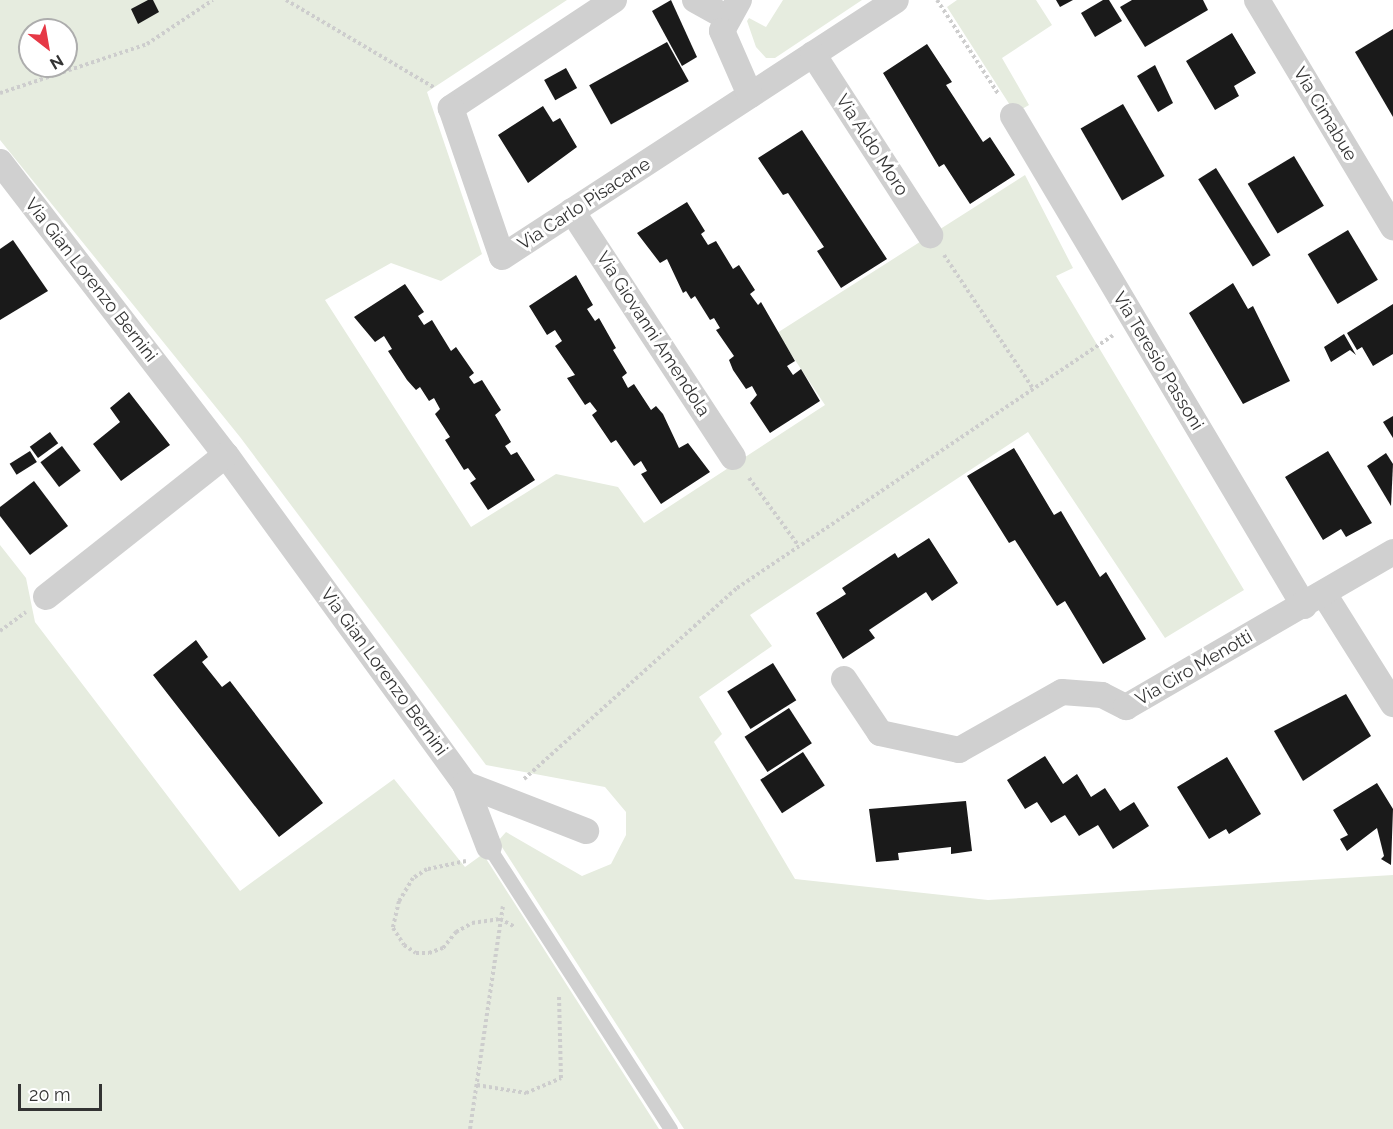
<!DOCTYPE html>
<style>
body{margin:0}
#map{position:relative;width:1393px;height:1129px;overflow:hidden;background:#fff;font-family:Raleway,sans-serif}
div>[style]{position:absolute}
.green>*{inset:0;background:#e6ecdf}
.building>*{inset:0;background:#1a1a1a;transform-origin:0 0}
.path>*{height:4px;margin-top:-2px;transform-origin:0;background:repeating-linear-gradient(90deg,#cdcdcd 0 3px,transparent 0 6px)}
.service>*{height:14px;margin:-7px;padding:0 7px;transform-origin:7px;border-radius:7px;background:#d0d0d0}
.minor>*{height:26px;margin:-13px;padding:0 13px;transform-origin:13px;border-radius:13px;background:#d0d0d0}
span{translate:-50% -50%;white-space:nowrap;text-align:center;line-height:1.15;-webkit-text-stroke:6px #fff;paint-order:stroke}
.street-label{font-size:18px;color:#333}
.north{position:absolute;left:18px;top:18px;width:60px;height:60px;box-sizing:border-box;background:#fff;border:2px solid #adadad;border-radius:50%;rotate:149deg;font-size:16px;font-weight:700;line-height:24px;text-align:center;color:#333}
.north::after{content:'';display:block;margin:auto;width:21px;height:27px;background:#e63946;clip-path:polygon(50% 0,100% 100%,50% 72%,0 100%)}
.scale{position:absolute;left:18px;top:1084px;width:84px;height:27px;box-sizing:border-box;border:3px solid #333;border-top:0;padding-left:8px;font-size:18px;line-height:21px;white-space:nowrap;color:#333;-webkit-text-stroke:4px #fff;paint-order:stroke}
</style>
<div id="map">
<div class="green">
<div style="clip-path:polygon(evenodd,0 0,567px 0,427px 92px,482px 254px,441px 281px,391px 263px,325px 300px,471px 527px,556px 474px,618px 487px,644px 523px,825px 405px,777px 333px,1025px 175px,1073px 268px,1056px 276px,1244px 590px,1165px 638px,1028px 432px,750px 615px,772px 646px,699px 697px,722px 734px,714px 742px,795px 879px,988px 900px,1393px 875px,1393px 1129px,684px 1129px,498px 841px,506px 832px,582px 876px,611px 864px,626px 835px,626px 812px,605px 787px,486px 765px,240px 437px,0 140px,0 0,30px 30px,66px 30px,66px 66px,30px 66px,30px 30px)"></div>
<div style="clip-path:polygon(783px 0,862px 0,775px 58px,766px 58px,756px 47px,747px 21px,749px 18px,766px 27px)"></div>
<div style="clip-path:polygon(957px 0,1036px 0,1052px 25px,1002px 58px,1029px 105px,1015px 113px,947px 7px)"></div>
<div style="clip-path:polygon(0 545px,26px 578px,35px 622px,240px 891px,394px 779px,465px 867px,483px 854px,659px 1129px,0 1129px)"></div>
</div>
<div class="building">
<div style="clip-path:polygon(148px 0,153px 0,159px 12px,138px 24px,131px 9px)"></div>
<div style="clip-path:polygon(671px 0,697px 57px,682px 66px,652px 11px)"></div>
<div style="clip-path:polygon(1056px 0,1073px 0,1060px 7px)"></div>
<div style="clip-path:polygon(1103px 0,1109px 0,1122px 21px,1095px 37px,1081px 13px)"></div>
<div style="clip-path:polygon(1132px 0,1203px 0,1208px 10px,1145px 47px,1120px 7px)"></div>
<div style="clip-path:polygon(1393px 29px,1393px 117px,1355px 52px)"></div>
<div style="clip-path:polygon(1232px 33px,1256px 73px,1234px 86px,1239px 96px,1215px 110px,1186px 61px)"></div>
<div style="left:667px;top:42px;width:45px;height:89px;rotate:61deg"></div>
<div style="clip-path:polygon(927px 44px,952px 82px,946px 85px,983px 142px,990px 137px,1015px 175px,970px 204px,944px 164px,939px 167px,883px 73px)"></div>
<div style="clip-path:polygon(1155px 65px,1173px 103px,1158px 112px,1137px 76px)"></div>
<div style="left:566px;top:68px;width:23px;height:25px;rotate:61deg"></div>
<div style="left:1123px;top:104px;width:83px;height:49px;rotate:60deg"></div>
<div style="clip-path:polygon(543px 106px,553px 122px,560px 118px,577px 147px,528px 183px,498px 135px)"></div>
<div style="clip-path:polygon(802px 130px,887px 259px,841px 288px,817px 251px,824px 247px,788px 193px,783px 195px,758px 158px)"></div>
<div style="left:1294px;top:156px;width:58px;height:54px;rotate:59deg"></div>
<div style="left:1216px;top:168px;width:103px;height:21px;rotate:58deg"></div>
<div style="clip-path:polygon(687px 202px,705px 231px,701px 234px,708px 245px,716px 241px,733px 269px,739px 265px,755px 290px,750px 294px,758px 305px,761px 302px,795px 361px,787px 366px,793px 375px,801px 369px,820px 401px,770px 433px,750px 403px,757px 395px,752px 386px,746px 389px,733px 370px,729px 360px,734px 356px,716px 330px,720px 328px,714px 318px,710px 320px,695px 296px,691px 299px,686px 291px,683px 293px,667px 259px,660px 263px,637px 233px)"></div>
<div style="left:1348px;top:230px;width:58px;height:47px;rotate:59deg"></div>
<div style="clip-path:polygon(13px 240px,48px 291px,0 320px,0 249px)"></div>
<div style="clip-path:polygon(576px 275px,593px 305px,587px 309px,595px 321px,599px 318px,616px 348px,613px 350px,627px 373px,622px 377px,628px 388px,634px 384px,651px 410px,656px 406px,663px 414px,679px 448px,688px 443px,710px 472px,661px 504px,641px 474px,647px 471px,641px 461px,634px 466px,616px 440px,611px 443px,592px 415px,597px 411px,590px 402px,585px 405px,567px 378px,575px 375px,555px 346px,562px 341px,555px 330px,547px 335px,529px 306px)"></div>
<div style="clip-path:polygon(1233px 283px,1248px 309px,1253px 306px,1290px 381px,1243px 404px,1189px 313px)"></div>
<div style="clip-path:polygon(405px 284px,424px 312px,418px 316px,424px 325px,432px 320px,451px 351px,456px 347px,474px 373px,469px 377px,474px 384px,482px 380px,501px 410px,495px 415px,511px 442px,505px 446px,511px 455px,517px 452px,535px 480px,488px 510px,470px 483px,476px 479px,468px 468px,464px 470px,445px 440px,450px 437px,435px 414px,440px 409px,434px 398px,429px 401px,420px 387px,416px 390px,407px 380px,388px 351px,392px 349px,384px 336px,375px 342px,354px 317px)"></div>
<div style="clip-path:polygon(1393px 304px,1393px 354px,1373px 366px,1362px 347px,1357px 350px,1347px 333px)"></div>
<div style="clip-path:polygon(1344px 334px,1356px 355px,1350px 350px,1331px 362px,1324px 347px)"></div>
<div style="clip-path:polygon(129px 392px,170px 445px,121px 481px,93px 444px,120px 422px,110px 408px)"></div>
<div style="clip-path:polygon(1393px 416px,1393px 438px,1383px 422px)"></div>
<div style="left:50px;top:432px;width:14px;height:25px;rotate:54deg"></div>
<div style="left:62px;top:446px;width:31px;height:27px;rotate:53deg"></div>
<div style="clip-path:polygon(1014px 448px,1054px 515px,1061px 511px,1100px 577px,1106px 572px,1146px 639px,1103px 664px,1065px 601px,1057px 606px,1015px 540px,1009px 543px,967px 476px)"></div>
<div style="left:30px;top:451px;width:13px;height:24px;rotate:58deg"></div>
<div style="clip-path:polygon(1328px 451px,1372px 523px,1346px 537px,1341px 529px,1323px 540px,1285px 477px)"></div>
<div style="clip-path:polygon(1386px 453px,1393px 464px,1391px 506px,1367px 466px)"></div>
<div style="clip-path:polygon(34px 481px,68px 526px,30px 555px,0 516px,0 507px)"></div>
<div style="clip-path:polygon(929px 538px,958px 583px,932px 601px,926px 592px,869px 630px,875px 638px,843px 659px,816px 613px,846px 594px,842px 588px,895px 553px,898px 558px)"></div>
<div style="clip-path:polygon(196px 640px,208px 657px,202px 662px,222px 687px,230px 681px,323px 803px,279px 837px,153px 675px)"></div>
<div style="left:773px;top:663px;width:44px;height:54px;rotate:58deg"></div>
<div style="clip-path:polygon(1346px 694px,1371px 736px,1303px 781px,1274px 731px)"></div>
<div style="left:789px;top:708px;width:42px;height:53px;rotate:57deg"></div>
<div style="left:803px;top:752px;width:40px;height:51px;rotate:57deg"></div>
<div style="clip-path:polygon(1045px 756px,1063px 784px,1077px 774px,1091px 797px,1105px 788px,1120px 811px,1134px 802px,1149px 826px,1113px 849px,1098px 825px,1079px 836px,1065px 815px,1051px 823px,1037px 802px,1025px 809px,1007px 780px)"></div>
<div style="clip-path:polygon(1227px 757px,1261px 814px,1229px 834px,1226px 829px,1209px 839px,1177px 787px)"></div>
<div style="clip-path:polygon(1377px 783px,1393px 809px,1391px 865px,1381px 859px,1384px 856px,1377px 828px,1347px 851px,1340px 839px,1348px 835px,1333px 810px)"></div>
<div style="clip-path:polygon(966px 801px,972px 851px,951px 854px,951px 847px,898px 853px,899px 860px,876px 862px,869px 809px)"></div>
</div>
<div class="path">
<div style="left:286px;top:0;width:173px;rotate:30.6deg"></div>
<div style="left:937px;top:0;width:113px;rotate:56.9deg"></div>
<div style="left:0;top:93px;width:155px;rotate:-18.4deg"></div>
<div style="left:147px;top:44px;width:79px;rotate:-33.7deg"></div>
<div style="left:944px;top:255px;width:159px;rotate:56.3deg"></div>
<div style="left:749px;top:478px;width:83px;rotate:53.8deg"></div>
<div style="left:0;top:631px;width:32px;rotate:-36deg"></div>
<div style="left:524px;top:779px;width:286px;rotate:-41.9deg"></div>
<div style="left:737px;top:588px;width:453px;rotate:-33.9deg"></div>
<div style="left:466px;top:861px;width:40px;rotate:168deg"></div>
<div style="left:427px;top:869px;width:17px;rotate:147deg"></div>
<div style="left:413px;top:878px;width:27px;rotate:121deg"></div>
<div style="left:399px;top:901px;width:28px;rotate:103deg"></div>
<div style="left:393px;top:928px;width:20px;rotate:57deg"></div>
<div style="left:404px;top:945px;width:14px;rotate:34deg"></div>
<div style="left:416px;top:953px;width:13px"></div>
<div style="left:429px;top:953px;width:15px;rotate:-20deg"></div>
<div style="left:443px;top:948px;width:21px;rotate:-51deg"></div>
<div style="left:456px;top:932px;width:18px;rotate:-29deg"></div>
<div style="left:472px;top:923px;width:28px;rotate:-8deg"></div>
<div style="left:500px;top:919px;width:17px;rotate:28deg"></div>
<div style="left:477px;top:1085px;width:50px;rotate:9.3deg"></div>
<div style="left:526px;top:1093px;width:38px;rotate:-23deg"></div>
<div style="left:561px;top:1078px;width:82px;rotate:-91.4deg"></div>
<div style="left:470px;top:1129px;width:225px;rotate:-81.6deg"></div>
</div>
<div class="service">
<div style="left:489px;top:847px;width:336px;rotate:57.2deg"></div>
</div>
<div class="minor">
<div style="left:614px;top:0;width:196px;rotate:146.5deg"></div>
<div style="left:451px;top:108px;width:157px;rotate:71.1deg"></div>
<div style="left:502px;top:257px;width:470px;rotate:-33.1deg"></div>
<div style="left:695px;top:0;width:37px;rotate:29deg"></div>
<div style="left:739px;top:0;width:35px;rotate:119deg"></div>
<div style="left:722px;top:31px;width:70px;rotate:66.4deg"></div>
<div style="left:1257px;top:0;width:265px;rotate:59.1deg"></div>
<div style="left:813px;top:54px;width:216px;rotate:57.1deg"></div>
<div style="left:1013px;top:116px;width:570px;rotate:59.29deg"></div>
<div style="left:0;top:162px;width:370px;rotate:52.4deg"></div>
<div style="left:226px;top:455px;width:407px;rotate:54deg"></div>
<div style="left:465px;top:784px;width:130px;rotate:21.2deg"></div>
<div style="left:572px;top:211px;width:294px;rotate:56.8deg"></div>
<div style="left:1324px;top:594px;width:130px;rotate:57.9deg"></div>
<div style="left:46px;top:597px;width:229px;rotate:-38.3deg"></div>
<div style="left:844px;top:679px;width:65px;rotate:56.3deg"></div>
<div style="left:880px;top:733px;width:81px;rotate:12.1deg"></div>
<div style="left:959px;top:750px;width:118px;rotate:-29.4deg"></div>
<div style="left:1062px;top:692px;width:40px;rotate:4.3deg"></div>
<div style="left:1102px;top:695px;width:27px;rotate:27deg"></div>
<div style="left:1126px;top:707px;width:309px;rotate:-30.1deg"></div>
<div style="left:465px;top:784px;width:67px;rotate:69.1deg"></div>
</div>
<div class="street-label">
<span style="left:1325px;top:114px;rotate:59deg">Via Cimabue</span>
<span style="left:872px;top:145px;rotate:57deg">Via Aldo Moro</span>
<span style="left:584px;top:204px;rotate:-33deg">Via Carlo Pisacane</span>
<span style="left:91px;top:280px;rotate:52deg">Via Gian Lorenzo Bernini</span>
<span style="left:653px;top:334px;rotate:57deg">Via Giovanni Amendola</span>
<span style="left:1158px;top:361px;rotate:59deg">Via Teresio Passoni</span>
<span style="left:1194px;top:668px;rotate:-30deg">Via Ciro Menotti</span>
<span style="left:384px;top:672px;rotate:54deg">Via Gian Lorenzo Bernini</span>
</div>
<div class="north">N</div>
<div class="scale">20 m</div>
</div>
